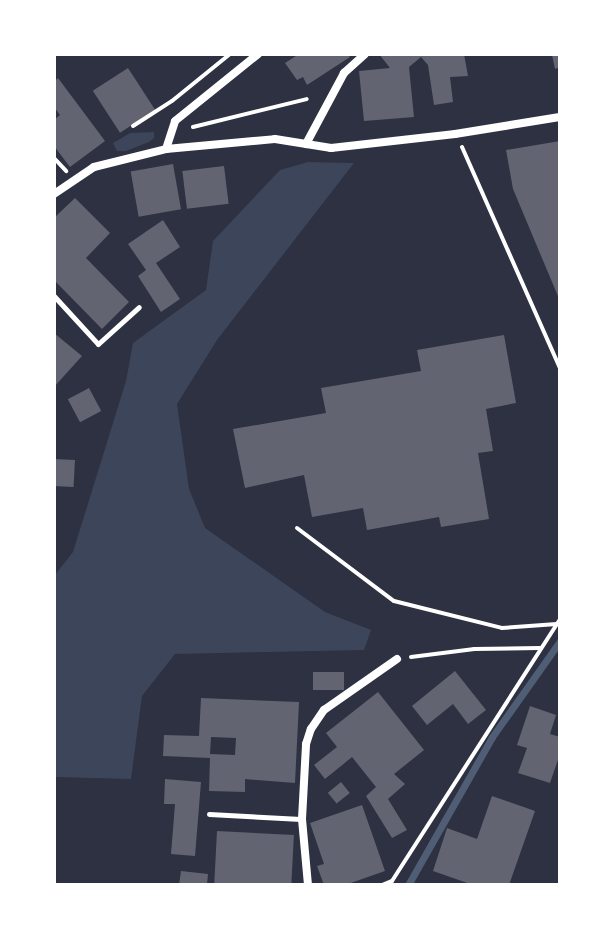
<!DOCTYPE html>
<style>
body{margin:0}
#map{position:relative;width:614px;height:939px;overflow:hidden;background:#2d3142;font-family:Literata,serif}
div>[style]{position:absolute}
.green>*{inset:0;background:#3c4559}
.stream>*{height:7px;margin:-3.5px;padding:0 3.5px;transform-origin:3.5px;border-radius:3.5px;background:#4f5d75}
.building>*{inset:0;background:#626471;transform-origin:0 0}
.path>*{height:4px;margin:-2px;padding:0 2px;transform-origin:2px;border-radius:2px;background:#fff}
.service>*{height:5px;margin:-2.5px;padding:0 2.5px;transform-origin:2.5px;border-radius:2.5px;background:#fff}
.minor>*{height:8px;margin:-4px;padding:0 4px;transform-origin:4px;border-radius:4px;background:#fff}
span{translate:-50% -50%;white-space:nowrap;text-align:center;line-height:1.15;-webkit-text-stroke:8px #fff;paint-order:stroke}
.frame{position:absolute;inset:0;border:56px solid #fff;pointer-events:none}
</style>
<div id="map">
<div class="green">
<div style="clip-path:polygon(154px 132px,154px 138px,149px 142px,126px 151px,117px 151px,113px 143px,130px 133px)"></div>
<div style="clip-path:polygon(308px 162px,354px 163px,217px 340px,177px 404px,189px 489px,205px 528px,325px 612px,371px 630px,364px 650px,175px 654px,142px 696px,131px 779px,54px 777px,54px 576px,73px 552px,126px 381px,133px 343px,206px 290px,213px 241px,280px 170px)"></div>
</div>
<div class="stream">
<div style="left:408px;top:885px;width:170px;rotate:-60.4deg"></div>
<div style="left:492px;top:737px;width:118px;rotate:-54.7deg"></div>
</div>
<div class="building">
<div style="clip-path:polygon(299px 54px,347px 54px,350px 57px,307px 85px,303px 77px,297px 80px,285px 63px)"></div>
<div style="clip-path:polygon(379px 54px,464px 54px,468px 76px,450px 77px,453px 102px,434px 105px,428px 65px,421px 57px,409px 67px,414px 117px,364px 121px,359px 71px,390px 68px)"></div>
<div style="clip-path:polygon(560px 54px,560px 67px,555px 69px,552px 55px)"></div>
<div style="left:128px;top:68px;width:50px;height:42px;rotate:57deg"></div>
<div style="clip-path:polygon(58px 78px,105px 141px,70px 167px,54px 146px,54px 120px,60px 115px,54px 107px,54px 82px)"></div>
<div style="clip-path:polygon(560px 141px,560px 301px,513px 189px,506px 150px)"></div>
<div style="left:173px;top:164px;width:46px;height:43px;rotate:80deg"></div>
<div style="left:224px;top:166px;width:38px;height:42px;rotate:83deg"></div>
<div style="clip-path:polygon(75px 198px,110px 233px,86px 258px,129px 302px,102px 329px,54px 280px,54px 218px)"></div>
<div style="clip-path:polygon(163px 220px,180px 247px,156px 263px,180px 299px,161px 312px,138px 276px,146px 270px,128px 244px)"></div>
<div style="clip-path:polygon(54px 333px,82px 356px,54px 387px)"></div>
<div style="clip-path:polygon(504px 335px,516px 403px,486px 409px,493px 451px,478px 453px,489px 519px,441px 527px,439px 517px,367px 530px,363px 508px,312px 517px,304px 475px,245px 488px,233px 429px,326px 413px,321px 388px,421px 371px,417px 350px)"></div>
<div style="left:89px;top:388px;width:26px;height:24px;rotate:62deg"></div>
<div style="left:54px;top:459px;width:21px;height:27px;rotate:3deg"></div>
<div style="clip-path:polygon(455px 671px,486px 710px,468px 724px,453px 704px,427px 725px,412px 706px)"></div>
<div style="left:313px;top:672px;width:31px;height:18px"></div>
<div style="clip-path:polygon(378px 692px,424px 750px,394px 774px,405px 784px,388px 799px,407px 830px,392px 838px,366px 796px,376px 787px,352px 757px,325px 779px,314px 765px,337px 747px,326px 733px)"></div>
<div style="clip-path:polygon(evenodd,201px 698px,299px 702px,295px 783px,245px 779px,245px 792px,209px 791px,210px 758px,163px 756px,164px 735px,199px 736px,201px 698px,211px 737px,236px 738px,235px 755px,210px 754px,211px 737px)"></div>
<div style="clip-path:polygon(530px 706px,556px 715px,550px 734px,560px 737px,560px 754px,550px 783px,518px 773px,527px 748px,517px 745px)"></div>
<div style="clip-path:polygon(165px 779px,201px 782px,195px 856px,171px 854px,175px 804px,164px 804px)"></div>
<div style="left:341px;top:782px;width:14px;height:17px;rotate:51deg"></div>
<div style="clip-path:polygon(492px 796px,535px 811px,509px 885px,473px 885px,433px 871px,447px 828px,477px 839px)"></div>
<div style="clip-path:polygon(362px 805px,385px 871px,345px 885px,324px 885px,317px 866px,324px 864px,310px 823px)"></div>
<div style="left:217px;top:831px;width:77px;height:54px;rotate:3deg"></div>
<div style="clip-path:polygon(181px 871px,208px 874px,207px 885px,179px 885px)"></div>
</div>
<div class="path">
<div style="left:133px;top:126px;width:46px;rotate:-32.7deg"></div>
<div style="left:172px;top:101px;width:75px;rotate:-39deg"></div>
<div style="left:193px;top:127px;width:117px;rotate:-13.8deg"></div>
<div style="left:462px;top:147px;width:242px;rotate:66.1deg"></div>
<div style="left:54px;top:158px;width:18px;rotate:47deg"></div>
<div style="left:297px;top:528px;width:121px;rotate:37deg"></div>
<div style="left:394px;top:601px;width:111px;rotate:14deg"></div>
<div style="left:502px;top:628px;width:55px;rotate:-4.2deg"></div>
<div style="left:411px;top:657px;width:64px;rotate:-7.2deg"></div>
<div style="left:474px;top:649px;width:66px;rotate:-0.9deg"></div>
<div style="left:382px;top:885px;width:11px;rotate:-22deg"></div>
<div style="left:392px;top:881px;width:311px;rotate:-57.3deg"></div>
</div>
<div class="service">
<div style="left:54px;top:296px;width:65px;rotate:47.5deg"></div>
<div style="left:98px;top:344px;width:55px;rotate:-42.1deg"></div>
<div style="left:209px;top:814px;width:92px;rotate:3.1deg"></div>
</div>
<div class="minor">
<div style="left:306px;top:144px;width:81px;rotate:-61.8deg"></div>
<div style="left:344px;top:73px;width:28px;rotate:-42deg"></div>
<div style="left:166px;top:149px;width:29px;rotate:-72deg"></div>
<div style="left:175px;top:121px;width:107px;rotate:-38.9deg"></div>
<div style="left:54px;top:194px;width:48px;rotate:-34deg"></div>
<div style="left:94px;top:167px;width:74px;rotate:-14deg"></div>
<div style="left:166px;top:149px;width:109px;rotate:-5.2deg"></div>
<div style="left:275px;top:139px;width:57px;rotate:9.1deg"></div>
<div style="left:331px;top:148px;width:125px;rotate:-6.4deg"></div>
<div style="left:455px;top:134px;width:106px;rotate:-9.2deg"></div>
<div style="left:308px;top:885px;width:66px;rotate:-95.2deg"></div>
<div style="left:302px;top:819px;width:75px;rotate:-86.9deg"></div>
<div style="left:306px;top:744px;width:16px;rotate:-72deg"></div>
<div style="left:311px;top:729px;width:23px;rotate:-56deg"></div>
<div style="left:324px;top:710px;width:89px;rotate:-34.9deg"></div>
</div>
<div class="frame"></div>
</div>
